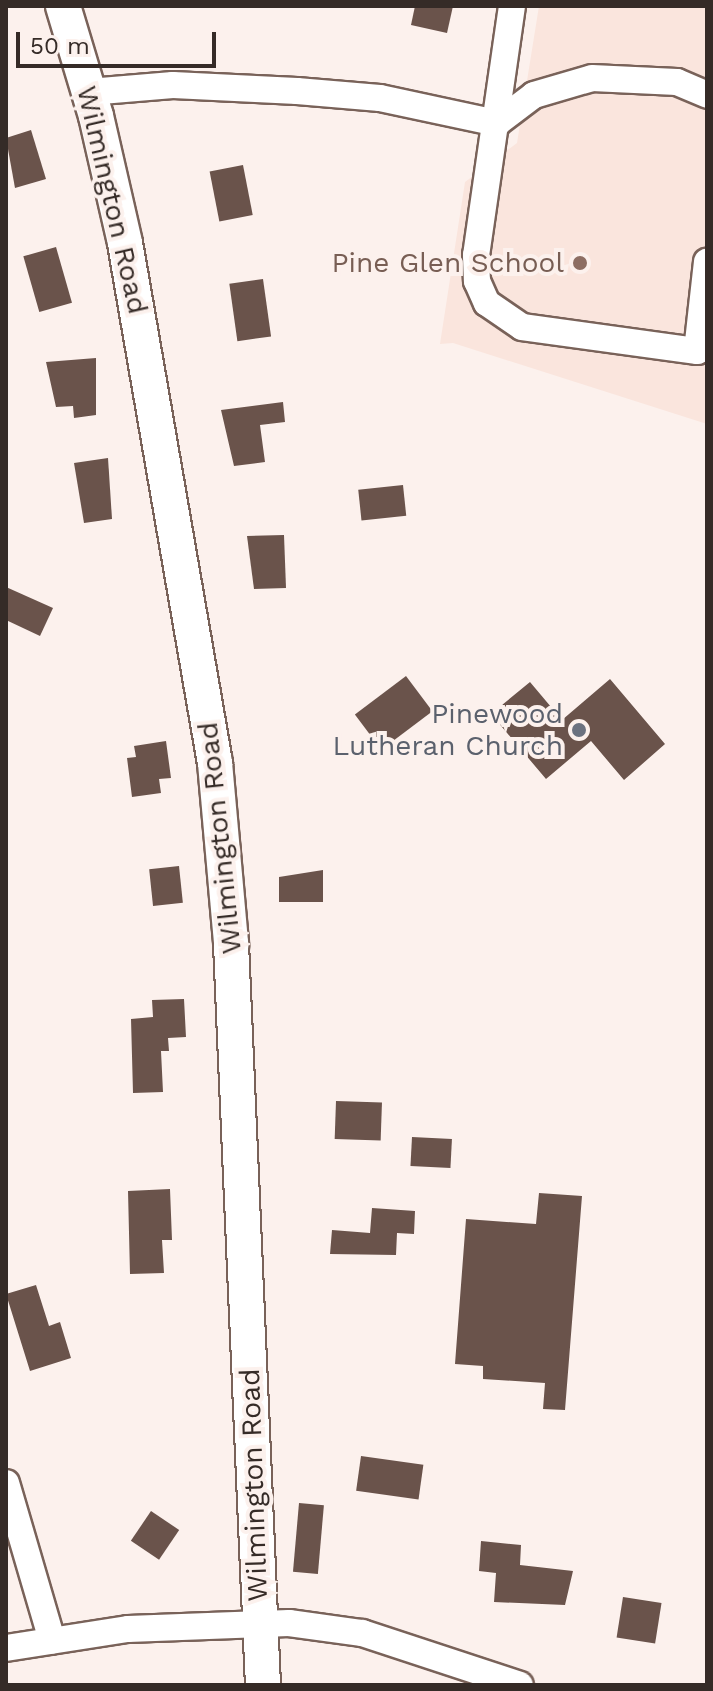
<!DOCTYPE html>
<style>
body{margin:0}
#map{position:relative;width:713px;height:1691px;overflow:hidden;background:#fcf1ed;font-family:"Work Sans",sans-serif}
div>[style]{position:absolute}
.built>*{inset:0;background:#fae5dd}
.building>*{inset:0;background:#6a534b;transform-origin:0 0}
.roads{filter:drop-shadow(2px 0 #796259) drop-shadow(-2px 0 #796259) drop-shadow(0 2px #796259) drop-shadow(0 -2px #796259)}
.minor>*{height:26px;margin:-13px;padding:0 13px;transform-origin:13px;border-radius:13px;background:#fff}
.major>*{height:34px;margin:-17px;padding:0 17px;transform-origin:17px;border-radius:17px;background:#fff}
.dots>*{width:22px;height:22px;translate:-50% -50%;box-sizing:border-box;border:4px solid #fcf1ed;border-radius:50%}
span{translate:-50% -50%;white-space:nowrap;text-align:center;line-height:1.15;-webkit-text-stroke:8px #fcf1ed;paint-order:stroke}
.street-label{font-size:28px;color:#352b27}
.education-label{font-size:28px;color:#785e54}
.right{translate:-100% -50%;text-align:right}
.worship-label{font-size:28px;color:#5b616d}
.frame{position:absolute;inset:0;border:8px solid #352b27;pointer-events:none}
.scale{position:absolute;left:16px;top:32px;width:200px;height:36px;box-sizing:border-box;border:4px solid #352b27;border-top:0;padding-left:10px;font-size:24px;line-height:28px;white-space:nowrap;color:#352b27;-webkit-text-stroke:6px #fcf1ed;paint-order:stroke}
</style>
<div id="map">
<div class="built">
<div style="clip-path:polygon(539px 6px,707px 6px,707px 424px,453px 343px,440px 344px,465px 182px,517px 143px)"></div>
</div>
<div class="building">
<div style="clip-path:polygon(415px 6px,453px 6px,447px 33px,411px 25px)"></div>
<div style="clip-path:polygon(31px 130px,46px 179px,15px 188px,6px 138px)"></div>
<div style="left:243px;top:165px;width:51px;height:34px;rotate:79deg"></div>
<div style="left:56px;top:247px;width:58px;height:34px;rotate:74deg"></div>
<div style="left:263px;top:279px;width:58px;height:34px;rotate:82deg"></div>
<div style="clip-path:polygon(96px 358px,96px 415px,74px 418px,73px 406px,56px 407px,46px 362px)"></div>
<div style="clip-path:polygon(283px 402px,285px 422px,260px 425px,265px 462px,234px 466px,221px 410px)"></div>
<div style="clip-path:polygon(108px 458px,112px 519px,84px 523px,74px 463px)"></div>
<div style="left:403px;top:485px;width:31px;height:45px;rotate:84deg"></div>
<div style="clip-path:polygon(284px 535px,286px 588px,254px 589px,247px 536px)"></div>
<div style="clip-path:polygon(6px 587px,53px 608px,40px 636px,6px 620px)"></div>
<div style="left:406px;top:676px;width:44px;height:64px;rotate:53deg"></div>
<div style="clip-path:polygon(610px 679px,665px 744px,624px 780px,591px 741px,546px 779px,491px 714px,530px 682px,562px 720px)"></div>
<div style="clip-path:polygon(166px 741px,171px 778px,159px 779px,161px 793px,132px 797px,127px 758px,136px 757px,134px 746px)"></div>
<div style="left:179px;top:866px;width:37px;height:30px;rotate:84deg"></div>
<div style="clip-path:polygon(323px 870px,323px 902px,279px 902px,279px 877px)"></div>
<div style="clip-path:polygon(184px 999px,186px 1037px,168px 1038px,169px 1051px,161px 1051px,163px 1092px,133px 1093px,131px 1019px,153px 1017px,152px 1000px)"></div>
<div style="left:336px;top:1101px;width:46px;height:38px;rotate:2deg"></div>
<div style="left:412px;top:1137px;width:40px;height:29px;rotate:3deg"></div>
<div style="clip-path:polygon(170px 1189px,172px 1240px,162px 1240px,164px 1273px,130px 1274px,128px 1191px)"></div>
<div style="clip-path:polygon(539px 1193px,582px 1196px,565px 1410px,543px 1409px,545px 1383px,483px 1379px,483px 1366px,455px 1364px,466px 1219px,536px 1224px)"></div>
<div style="clip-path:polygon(372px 1208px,415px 1211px,414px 1234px,397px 1233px,396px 1255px,330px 1254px,332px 1230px,370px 1233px)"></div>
<div style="clip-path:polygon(36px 1285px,49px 1326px,60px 1322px,71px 1358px,30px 1371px,6px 1294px)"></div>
<div style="left:361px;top:1456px;width:63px;height:35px;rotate:8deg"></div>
<div style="left:299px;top:1503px;width:25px;height:69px;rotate:5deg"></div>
<div style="left:151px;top:1511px;width:34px;height:36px;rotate:34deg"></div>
<div style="clip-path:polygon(481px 1541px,521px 1545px,520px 1565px,573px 1571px,565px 1605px,494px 1602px,496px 1573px,479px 1571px)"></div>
<div style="left:623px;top:1597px;width:39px;height:41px;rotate:9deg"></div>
</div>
<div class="roads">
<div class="minor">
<div style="left:512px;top:6px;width:252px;rotate:98.2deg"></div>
<div style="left:476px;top:255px;width:26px;rotate:88deg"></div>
<div style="left:477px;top:281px;width:24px;rotate:66deg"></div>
<div style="left:487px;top:303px;width:42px;rotate:34.4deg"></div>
<div style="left:522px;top:327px;width:177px;rotate:7.8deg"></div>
<div style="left:697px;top:351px;width:90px;rotate:-83.6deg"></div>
<div style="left:89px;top:92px;width:84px;rotate:-4.8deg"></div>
<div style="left:173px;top:85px;width:124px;rotate:2.8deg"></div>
<div style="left:297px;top:91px;width:83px;rotate:4.8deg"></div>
<div style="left:380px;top:98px;width:120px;rotate:12.1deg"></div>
<div style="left:497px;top:123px;width:46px;rotate:-37.1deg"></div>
<div style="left:534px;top:95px;width:60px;rotate:-16.3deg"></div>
<div style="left:592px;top:78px;width:85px;rotate:2.7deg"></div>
<div style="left:677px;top:82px;width:33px;rotate:23deg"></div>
<div style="left:6px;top:1483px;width:164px;rotate:73.7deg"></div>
<div style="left:6px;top:1648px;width:123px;rotate:-8.9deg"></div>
<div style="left:128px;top:1629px;width:161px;rotate:-2.1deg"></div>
<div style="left:289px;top:1623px;width:74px;rotate:7.8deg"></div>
<div style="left:362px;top:1633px;width:166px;rotate:18.2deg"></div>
</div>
<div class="major">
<div style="left:63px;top:6px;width:115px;rotate:73.3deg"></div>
<div style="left:96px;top:116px;width:130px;rotate:77.1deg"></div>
<div style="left:125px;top:243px;width:528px;rotate:80.18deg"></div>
<div style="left:215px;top:763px;width:182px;rotate:84.9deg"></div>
<div style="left:231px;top:944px;width:742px;rotate:87.53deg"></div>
</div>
</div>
<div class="dots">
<div style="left:580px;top:263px;background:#8d6e63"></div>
<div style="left:579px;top:730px;background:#6b7280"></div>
</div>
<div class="street-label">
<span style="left:112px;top:200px;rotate:77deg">Wilmington Road</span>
<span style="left:220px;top:838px;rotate:-96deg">Wilmington Road</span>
<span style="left:254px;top:1485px;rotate:-92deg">Wilmington Road</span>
</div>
<div class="education-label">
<span class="right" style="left:564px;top:263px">Pine Glen School</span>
</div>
<div class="worship-label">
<span class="right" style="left:563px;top:730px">Pinewood<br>Lutheran Church</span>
</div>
<div class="frame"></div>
<div class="scale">50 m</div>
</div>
